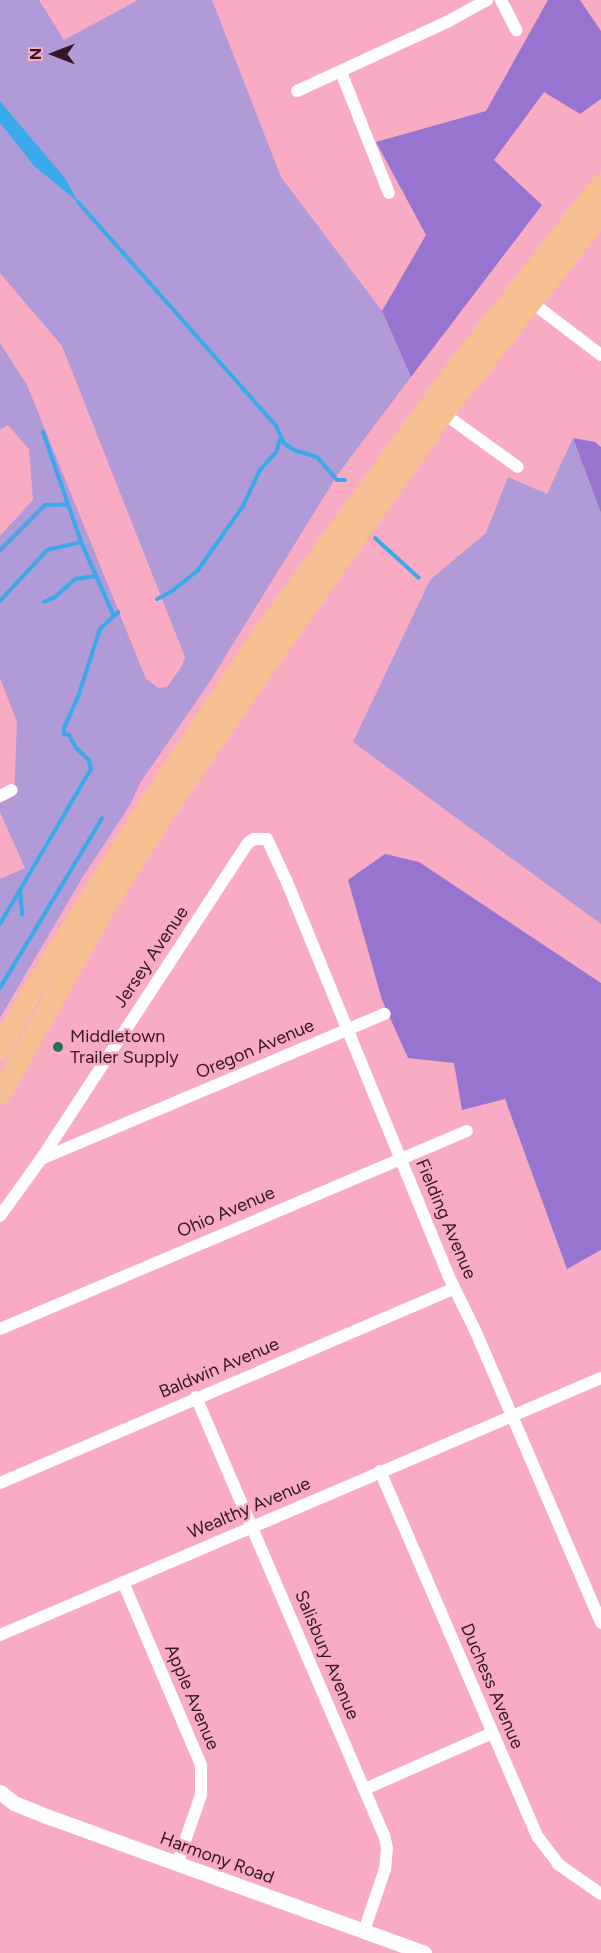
<!DOCTYPE html>
<style>
body{margin:0}
#map{position:relative;width:601px;height:1953px;overflow:hidden;background:#f8abc2;font-family:Figtree,sans-serif}
div>[style]{position:absolute}
.green>*{inset:0;background:#b09ad8}
.forest>*{inset:0;background:#9774d0}
.water>*{inset:0;background:#3aa9ec}
.stream>*{height:4px;margin:-2px;padding:0 2px;transform-origin:2px;border-radius:2px;background:#3aa9ec}
.minor>*{height:12px;margin:-6px;padding:0 6px;transform-origin:6px;border-radius:6px;background:#fff}
.tertiary>*{height:15px;margin:-7.5px;padding:0 7.5px;transform-origin:7.5px;border-radius:7.5px;background:#fff}
.trunk>*{height:21px;margin:-10.5px;padding:0 10.5px;transform-origin:10.5px;border-radius:10.5px;background:#f6bf92}
.dots>*{width:16px;height:16px;translate:-50% -50%;box-sizing:border-box;border:3px solid #f8abc2;border-radius:50%}
span{translate:-50% -50%;white-space:nowrap;text-align:center;line-height:1.15;-webkit-text-stroke:5px #f8abc2;paint-order:stroke}
.street-label{font-size:18px;color:#341721}
.poi-label{font-size:18px;color:#341721}
.left{translate:0 -50%;text-align:left}
.north{position:absolute;left:24px;top:24px;width:60px;height:60px;-webkit-text-stroke:4px #f8abc2;paint-order:stroke;rotate:270deg;font-size:16px;font-weight:700;line-height:24px;text-align:center;color:#341721}
.north::after{content:'';display:block;margin:auto;width:21px;height:27px;background:#341721;clip-path:polygon(50% 0,100% 100%,50% 72%,0 100%)}
</style>
<div id="map">
<div class="green">
<div style="clip-path:polygon(0 0,39px 0,64px 40px,138px 0,212px 0,281px 177px,382px 311px,411px 377px,338px 474px,209px 683px,140px 783px,130px 805px,82px 878px,0 1018px,0 879px,25px 868px,0 812px,0 803px,14px 796px,17px 722px,0 678px,0 536px,33px 500px,29px 449px,8px 425px,0 430px,0 343px,27px 385px,146px 679px,158px 688px,167px 687px,182px 666px,185px 657px,62px 346px,0 273px,0 123px,34px 166px,77px 201px,65px 178px,0 101px)"></div>
<div style="clip-path:polygon(573px 438px,601px 513px,601px 924px,353px 742px,430px 580px,486px 533px,508px 477px,547px 494px)"></div>
</div>
<div class="forest">
<div style="clip-path:polygon(548px 0,580px 0,601px 31px,601px 99px,580px 114px,544px 92px,494px 160px,542px 205px,411px 377px,382px 311px,426px 235px,376px 142px,486px 111px)"></div>
<div style="clip-path:polygon(573px 438px,595px 442px,601px 447px,601px 513px)"></div>
<div style="clip-path:polygon(385px 854px,419px 862px,601px 983px,601px 1250px,567px 1269px,505px 1099px,462px 1110px,454px 1063px,408px 1058px,382px 1000px,348px 880px)"></div>
</div>
<div class="water">
<div style="clip-path:polygon(0 101px,65px 178px,78px 202px,34px 166px,0 123px)"></div>
</div>
<div class="stream">
<div style="left:78px;top:202px;width:299px;rotate:48.5deg"></div>
<div style="left:276px;top:426px;width:19px;rotate:65deg"></div>
<div style="left:284px;top:443px;width:12px;rotate:35deg"></div>
<div style="left:294px;top:450px;width:24px;rotate:17deg"></div>
<div style="left:317px;top:457px;width:30px;rotate:49deg"></div>
<div style="left:337px;top:480px;width:8px"></div>
<div style="left:43px;top:432px;width:116px;rotate:70.9deg"></div>
<div style="left:81px;top:542px;width:81px;rotate:66deg"></div>
<div style="left:375px;top:538px;width:59px;rotate:42.3deg"></div>
<div style="left:0;top:550px;width:64px;rotate:-45deg"></div>
<div style="left:45px;top:505px;width:23px;rotate:-2deg"></div>
<div style="left:157px;top:599px;width:16px;rotate:-27deg"></div>
<div style="left:171px;top:592px;width:35px;rotate:-39deg"></div>
<div style="left:198px;top:570px;width:78px;rotate:-54.9deg"></div>
<div style="left:243px;top:506px;width:40px;rotate:-65deg"></div>
<div style="left:260px;top:470px;width:24px;rotate:-48deg"></div>
<div style="left:276px;top:452px;width:16px;rotate:-72deg"></div>
<div style="left:0;top:601px;width:69px;rotate:-47.3deg"></div>
<div style="left:47px;top:550px;width:35px;rotate:-13deg"></div>
<div style="left:44px;top:602px;width:12px;rotate:-24deg"></div>
<div style="left:55px;top:597px;width:27px;rotate:-42deg"></div>
<div style="left:75px;top:579px;width:21px;rotate:-8deg"></div>
<div style="left:20px;top:890px;width:25px;rotate:85deg"></div>
<div style="left:0;top:924px;width:180px;rotate:-59.6deg"></div>
<div style="left:91px;top:769px;width:9px;rotate:-103deg"></div>
<div style="left:89px;top:760px;width:18px;rotate:-137deg"></div>
<div style="left:76px;top:748px;width:15px;rotate:-118deg"></div>
<div style="left:69px;top:735px;width:5px;rotate:-169deg"></div>
<div style="left:64px;top:734px;width:6px;rotate:-90deg"></div>
<div style="left:64px;top:728px;width:34px;rotate:-66deg"></div>
<div style="left:78px;top:697px;width:71px;rotate:-72.1deg"></div>
<div style="left:100px;top:629px;width:25px;rotate:-43deg"></div>
<div style="left:0;top:988px;width:198px;rotate:-59deg"></div>
</div>
<div class="minor">
<div style="left:501px;top:0;width:34px;rotate:63deg"></div>
<div style="left:341px;top:72px;width:130px;rotate:68.4deg"></div>
<div style="left:297px;top:91px;width:165px;rotate:-24.7deg"></div>
<div style="left:447px;top:22px;width:46px;rotate:-28.8deg"></div>
<div style="left:530px;top:301px;width:89px;rotate:37.3deg"></div>
<div style="left:443px;top:413px;width:92px;rotate:35.8deg"></div>
<div style="left:0;top:796px;width:13px;rotate:-27deg"></div>
<div style="left:41px;top:1159px;width:373px;rotate:-22.9deg"></div>
<div style="left:0;top:1216px;width:70px;rotate:-54.3deg"></div>
<div style="left:41px;top:1159px;width:378px;rotate:-56.8deg"></div>
<div style="left:248px;top:843px;width:7px;rotate:-34deg"></div>
<div style="left:254px;top:839px;width:13px"></div>
<div style="left:267px;top:839px;width:47px;rotate:65.1deg"></div>
<div style="left:287px;top:882px;width:425px;rotate:67.7deg"></div>
<div style="left:448px;top:1275px;width:61px;rotate:63.9deg"></div>
<div style="left:475px;top:1330px;width:319px;rotate:66.7deg"></div>
<div style="left:0;top:1329px;width:507px;rotate:-22.98deg"></div>
<div style="left:196px;top:1397px;width:477px;rotate:66.8deg"></div>
<div style="left:384px;top:1835px;width:13px;rotate:77deg"></div>
<div style="left:387px;top:1848px;width:21px;rotate:95deg"></div>
<div style="left:385px;top:1869px;width:65px;rotate:108.7deg"></div>
<div style="left:380px;top:1471px;width:399px;rotate:66.7deg"></div>
<div style="left:538px;top:1837px;width:34px;rotate:53deg"></div>
<div style="left:558px;top:1864px;width:52px;rotate:34.9deg"></div>
<div style="left:0;top:1483px;width:494px;rotate:-23.2deg"></div>
<div style="left:123px;top:1582px;width:199px;rotate:66.9deg"></div>
<div style="left:201px;top:1765px;width:30px;rotate:90deg"></div>
<div style="left:201px;top:1795px;width:73px;rotate:109.2deg"></div>
<div style="left:0;top:1635px;width:654px;rotate:-23.15deg"></div>
<div style="left:365px;top:1789px;width:139px;rotate:-23.8deg"></div>
</div>
<div class="tertiary">
<div style="left:0;top:1792px;width:18px;rotate:38deg"></div>
<div style="left:14px;top:1803px;width:38px;rotate:22deg"></div>
<div style="left:49px;top:1817px;width:399px;rotate:19.9deg"></div>
</div>
<div class="trunk">
<div style="left:0;top:1048px;width:60px;rotate:-61.3deg"></div>
<div style="left:29px;top:995px;width:211px;rotate:-58deg"></div>
<div style="left:141px;top:816px;width:219px;rotate:-56.4deg"></div>
<div style="left:262px;top:634px;width:324px;rotate:-53.9deg"></div>
<div style="left:453px;top:372px;width:239px;rotate:-51.8deg"></div>
<div style="left:0;top:1094px;width:213px;rotate:-60.8deg"></div>
<div style="left:104px;top:908px;width:115px;rotate:-57.8deg"></div>
<div style="left:165px;top:811px;width:170px;rotate:-55.6deg"></div>
<div style="left:261px;top:671px;width:316px;rotate:-54.8deg"></div>
<div style="left:443px;top:413px;width:255px;rotate:-51.7deg"></div>
</div>
<div class="dots">
<div style="left:58px;top:1047px;background:#286e62"></div>
</div>
<div class="street-label">
<span style="left:151px;top:957px;rotate:-56deg">Jersey Avenue</span>
<span style="left:255px;top:1049px;rotate:-23deg">Oregon Avenue</span>
<span style="left:226px;top:1212px;rotate:-23deg">Ohio Avenue</span>
<span style="left:446px;top:1219px;rotate:67deg">Fielding Avenue</span>
<span style="left:219px;top:1368px;rotate:-23deg">Baldwin Avenue</span>
<span style="left:249px;top:1508px;rotate:-23deg">Wealthy Avenue</span>
<span style="left:327px;top:1655px;rotate:67deg">Salisbury Avenue</span>
<span style="left:492px;top:1686px;rotate:67deg">Duchess Avenue</span>
<span style="left:192px;top:1697px;rotate:67deg">Apple Avenue</span>
<span style="left:217px;top:1858px;rotate:20deg">Harmony Road</span>
</div>
<div class="poi-label">
<span class="left" style="left:70px;top:1047px">Middletown<br>Trailer Supply</span>
</div>
<div class="north">N</div>
</div>
